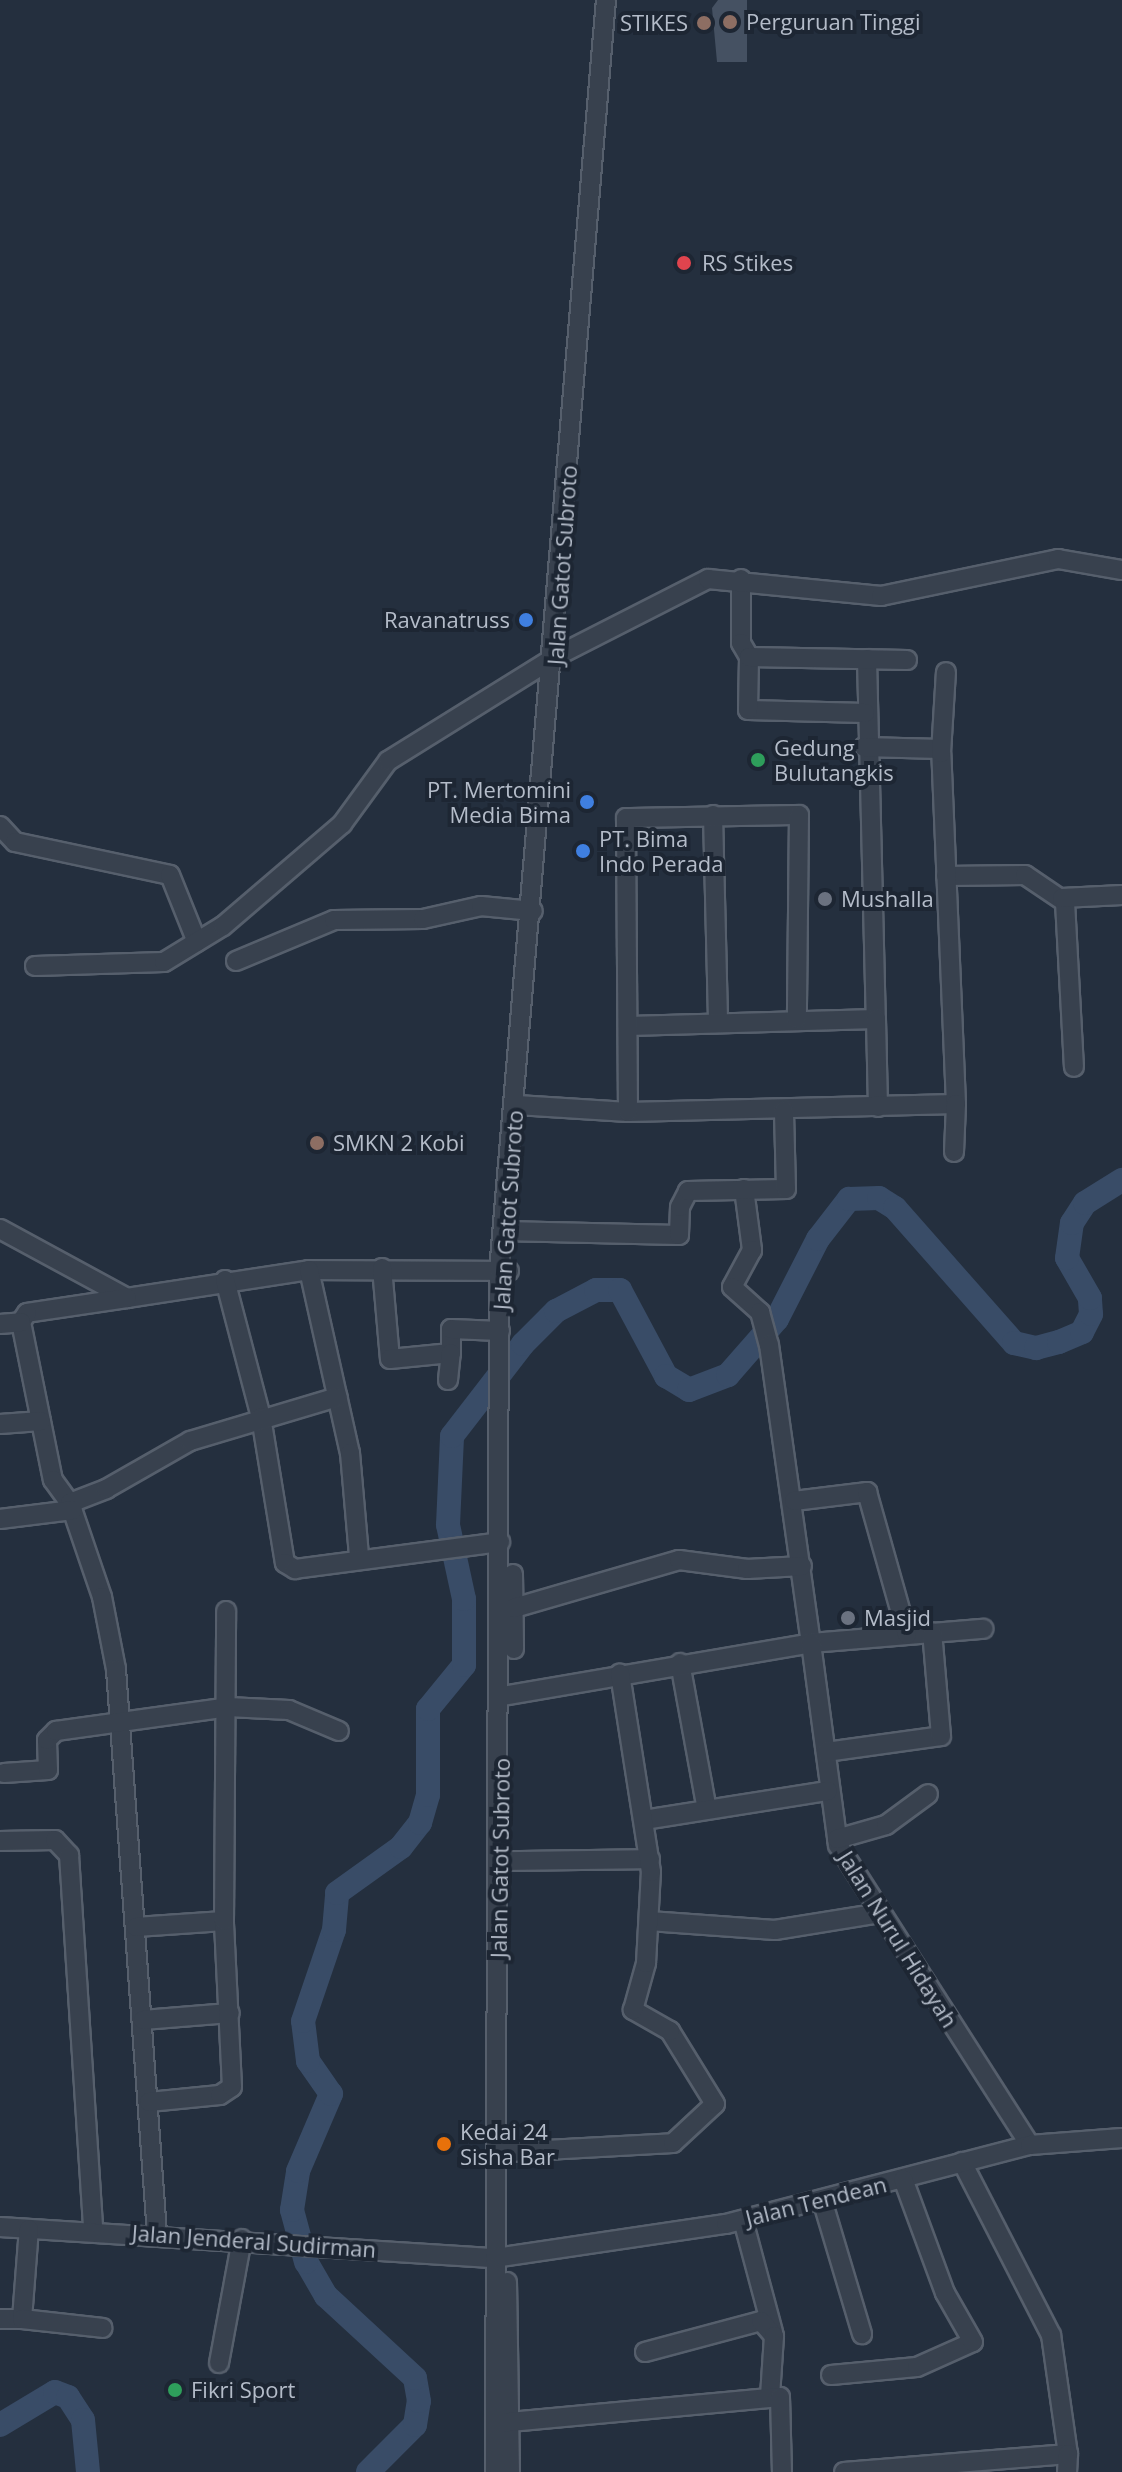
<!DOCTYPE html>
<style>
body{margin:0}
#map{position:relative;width:1122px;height:2472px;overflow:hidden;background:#242f3e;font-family:"Open Sans",sans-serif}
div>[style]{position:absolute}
.river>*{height:24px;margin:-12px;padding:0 12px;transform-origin:12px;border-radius:12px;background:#394c67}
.building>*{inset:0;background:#455162}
.roads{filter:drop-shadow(2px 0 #565f6c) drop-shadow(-2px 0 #565f6c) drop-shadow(0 2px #565f6c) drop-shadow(0 -2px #565f6c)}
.minor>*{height:18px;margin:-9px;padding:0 9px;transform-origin:9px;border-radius:9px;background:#38414e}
.dots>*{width:22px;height:22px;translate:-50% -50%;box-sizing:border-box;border:4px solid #1d2633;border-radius:50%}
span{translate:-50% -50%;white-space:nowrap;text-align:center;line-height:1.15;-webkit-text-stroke:8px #1d2633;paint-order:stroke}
.poi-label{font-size:22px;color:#b4bcc9}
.left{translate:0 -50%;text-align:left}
.right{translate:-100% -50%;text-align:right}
.street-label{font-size:22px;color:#b4bcc9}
</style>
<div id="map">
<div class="river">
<div style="left:0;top:2425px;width:64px;rotate:-31deg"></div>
<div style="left:55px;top:2392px;width:14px;rotate:21deg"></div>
<div style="left:68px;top:2397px;width:27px;rotate:57deg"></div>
<div style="left:83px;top:2420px;width:52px;rotate:84.5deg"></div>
<div style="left:368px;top:2472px;width:66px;rotate:-45deg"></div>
<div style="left:415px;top:2425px;width:24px;rotate:-81deg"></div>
<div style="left:419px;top:2401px;width:23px;rotate:-100deg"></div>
<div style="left:415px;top:2378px;width:121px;rotate:-137.3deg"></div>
<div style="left:326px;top:2296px;width:39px;rotate:-120deg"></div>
<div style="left:306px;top:2262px;width:54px;rotate:-105.1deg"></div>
<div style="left:292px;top:2210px;width:39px;rotate:-81deg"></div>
<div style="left:298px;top:2171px;width:84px;rotate:-66.8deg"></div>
<div style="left:331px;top:2094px;width:40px;rotate:-124.9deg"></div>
<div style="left:308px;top:2061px;width:40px;rotate:-97.1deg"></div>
<div style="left:303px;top:2021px;width:96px;rotate:-71.2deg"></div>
<div style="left:334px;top:1930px;width:37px;rotate:-85deg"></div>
<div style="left:337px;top:1893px;width:79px;rotate:-35.7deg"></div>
<div style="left:401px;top:1847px;width:31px;rotate:-52deg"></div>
<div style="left:420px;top:1823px;width:29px;rotate:-74deg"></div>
<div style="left:428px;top:1795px;width:86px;rotate:-90deg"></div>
<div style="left:428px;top:1709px;width:57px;rotate:-50.7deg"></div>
<div style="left:464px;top:1665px;width:66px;rotate:-90deg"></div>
<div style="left:464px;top:1599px;width:76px;rotate:-102.2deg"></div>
<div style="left:448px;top:1525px;width:89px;rotate:-87.4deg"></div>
<div style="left:452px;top:1436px;width:116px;rotate:-52.3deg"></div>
<div style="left:523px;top:1344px;width:47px;rotate:-45deg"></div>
<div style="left:556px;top:1311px;width:45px;rotate:-27.7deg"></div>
<div style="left:596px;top:1290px;width:24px"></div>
<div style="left:620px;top:1290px;width:98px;rotate:61.9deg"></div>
<div style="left:666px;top:1376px;width:27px;rotate:31deg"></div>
<div style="left:689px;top:1390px;width:42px;rotate:-21deg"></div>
<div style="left:728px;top:1375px;width:74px;rotate:-48.8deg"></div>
<div style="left:777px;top:1319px;width:90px;rotate:-62.9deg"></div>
<div style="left:818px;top:1239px;width:51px;rotate:-52.2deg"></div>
<div style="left:849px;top:1199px;width:30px;rotate:-2deg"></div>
<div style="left:879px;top:1198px;width:19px;rotate:32deg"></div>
<div style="left:895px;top:1208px;width:180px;rotate:48.6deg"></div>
<div style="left:1014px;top:1343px;width:23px;rotate:13deg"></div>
<div style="left:1036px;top:1348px;width:24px;rotate:-15deg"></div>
<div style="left:1059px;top:1342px;width:25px;rotate:-23deg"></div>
<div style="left:1082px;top:1332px;width:20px;rotate:-63deg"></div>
<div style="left:1091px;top:1314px;width:16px;rotate:-94deg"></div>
<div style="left:1090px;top:1298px;width:46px;rotate:-119.9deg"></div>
<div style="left:1067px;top:1258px;width:35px;rotate:-82deg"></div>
<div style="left:1072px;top:1223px;width:24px;rotate:-57deg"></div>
<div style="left:1085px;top:1203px;width:44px;rotate:-31.9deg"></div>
</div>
<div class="building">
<div style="clip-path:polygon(718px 0,747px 0,747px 62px,717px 62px,712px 8px)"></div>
</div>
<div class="roads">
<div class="minor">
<div style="left:741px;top:579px;width:64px;rotate:90deg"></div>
<div style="left:741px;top:643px;width:16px;rotate:60deg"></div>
<div style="left:867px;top:659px;width:360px;rotate:88.6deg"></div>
<div style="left:865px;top:713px;width:117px;rotate:-178.5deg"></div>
<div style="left:748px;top:710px;width:53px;rotate:-88.9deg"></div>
<div style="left:749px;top:657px;width:158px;rotate:1.1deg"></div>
<div style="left:864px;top:747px;width:77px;rotate:1.5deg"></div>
<div style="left:713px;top:815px;width:208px;rotate:88.6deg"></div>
<div style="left:0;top:826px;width:22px;rotate:47deg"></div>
<div style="left:15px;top:842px;width:158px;rotate:12deg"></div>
<div style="left:170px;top:875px;width:72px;rotate:68.1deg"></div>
<div style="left:946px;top:876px;width:79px;rotate:-0.7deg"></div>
<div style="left:1025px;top:875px;width:48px;rotate:34deg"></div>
<div style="left:1065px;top:902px;width:165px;rotate:86.9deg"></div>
<div style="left:1062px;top:898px;width:60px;rotate:-2.9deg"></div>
<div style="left:236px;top:961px;width:106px;rotate:-22.7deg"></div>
<div style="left:334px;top:920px;width:89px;rotate:-0.6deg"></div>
<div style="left:423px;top:919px;width:59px;rotate:-12.6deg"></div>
<div style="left:481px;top:906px;width:52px;rotate:5.5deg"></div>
<div style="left:35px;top:966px;width:129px;rotate:-1.8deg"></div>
<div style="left:164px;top:962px;width:69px;rotate:-31.4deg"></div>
<div style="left:223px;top:926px;width:157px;rotate:-40.6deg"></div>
<div style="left:342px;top:824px;width:78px;rotate:-53.9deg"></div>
<div style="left:388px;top:761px;width:197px;rotate:-31.9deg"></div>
<div style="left:555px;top:657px;width:172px;rotate:-27deg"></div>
<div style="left:708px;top:579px;width:174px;rotate:5.6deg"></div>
<div style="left:881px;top:596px;width:181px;rotate:-11.8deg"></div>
<div style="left:1058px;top:559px;width:65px;rotate:9.8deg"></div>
<div style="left:629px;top:1026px;width:247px;rotate:-1.6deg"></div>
<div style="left:876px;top:1019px;width:88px;rotate:88.7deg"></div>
<div style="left:517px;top:1105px;width:111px;rotate:3.6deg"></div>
<div style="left:628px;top:1112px;width:328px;rotate:-1.4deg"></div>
<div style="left:956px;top:1104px;width:351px;rotate:-92.4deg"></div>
<div style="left:941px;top:753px;width:81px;rotate:-86.5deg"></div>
<div style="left:628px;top:1112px;width:294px;rotate:-90.4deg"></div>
<div style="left:626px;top:818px;width:173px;rotate:-1deg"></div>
<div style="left:799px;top:815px;width:204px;rotate:90.6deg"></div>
<div style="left:954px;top:1152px;width:48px;rotate:-87.6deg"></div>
<div style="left:744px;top:1189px;width:62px;rotate:82.5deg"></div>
<div style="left:752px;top:1250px;width:42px;rotate:118.4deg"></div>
<div style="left:732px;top:1287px;width:38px;rotate:42deg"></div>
<div style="left:760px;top:1312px;width:34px;rotate:75deg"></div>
<div style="left:769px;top:1345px;width:301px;rotate:82deg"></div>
<div style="left:811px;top:1643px;width:173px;rotate:-4.7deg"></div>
<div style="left:0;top:1229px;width:145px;rotate:28.5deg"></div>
<div style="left:127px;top:1298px;width:184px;rotate:-8.7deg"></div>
<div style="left:309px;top:1270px;width:200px;rotate:0.3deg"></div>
<div style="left:503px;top:1231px;width:176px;rotate:1.3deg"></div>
<div style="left:679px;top:1235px;width:28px;rotate:-88deg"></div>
<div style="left:680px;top:1207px;width:18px;rotate:-63deg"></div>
<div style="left:688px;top:1191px;width:98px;rotate:-1.2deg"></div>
<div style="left:786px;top:1189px;width:79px;rotate:-91.5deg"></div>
<div style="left:382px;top:1268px;width:91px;rotate:85deg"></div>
<div style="left:390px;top:1359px;width:61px;rotate:-5.6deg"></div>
<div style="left:451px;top:1353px;width:24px;rotate:-90deg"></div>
<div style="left:451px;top:1329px;width:49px;rotate:2.3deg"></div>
<div style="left:309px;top:1270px;width:188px;rotate:77.4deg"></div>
<div style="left:350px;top:1453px;width:103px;rotate:85deg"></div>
<div style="left:225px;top:1280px;width:142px;rotate:75.3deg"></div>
<div style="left:261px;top:1417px;width:148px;rotate:80.7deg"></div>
<div style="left:285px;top:1563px;width:12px;rotate:31deg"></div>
<div style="left:295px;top:1569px;width:207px;rotate:-7.5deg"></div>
<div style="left:127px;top:1298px;width:101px;rotate:171.5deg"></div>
<div style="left:27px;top:1313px;width:11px;rotate:124deg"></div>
<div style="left:21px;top:1322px;width:161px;rotate:78.6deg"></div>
<div style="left:53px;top:1480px;width:29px;rotate:54deg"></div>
<div style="left:70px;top:1503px;width:99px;rotate:71.2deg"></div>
<div style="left:102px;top:1597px;width:73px;rotate:79deg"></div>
<div style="left:116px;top:1669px;width:566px;rotate:85.85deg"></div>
<div style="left:0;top:1324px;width:21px;rotate:-5deg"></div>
<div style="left:448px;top:1380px;width:27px;rotate:-84deg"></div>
<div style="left:0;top:1424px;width:41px;rotate:-4.2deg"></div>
<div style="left:794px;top:1501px;width:74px;rotate:-7deg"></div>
<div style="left:867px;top:1492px;width:148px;rotate:74.3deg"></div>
<div style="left:70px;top:1503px;width:39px;rotate:-21deg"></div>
<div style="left:106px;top:1489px;width:97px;rotate:-29.7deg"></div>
<div style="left:190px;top:1441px;width:154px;rotate:-16.6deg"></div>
<div style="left:0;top:1519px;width:73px;rotate:-7.1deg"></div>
<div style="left:513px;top:1574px;width:75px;rotate:89.2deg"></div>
<div style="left:514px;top:1608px;width:172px;rotate:-16.2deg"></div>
<div style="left:679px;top:1560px;width:69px;rotate:7.5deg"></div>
<div style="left:747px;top:1569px;width:55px;rotate:-3.1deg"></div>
<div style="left:680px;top:1663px;width:149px;rotate:79.6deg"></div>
<div style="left:502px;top:1696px;width:314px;rotate:-9.7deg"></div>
<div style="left:811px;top:1643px;width:204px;rotate:82.4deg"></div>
<div style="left:838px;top:1845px;width:356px;rotate:57.4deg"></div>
<div style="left:826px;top:1752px;width:116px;rotate:-7.9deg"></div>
<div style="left:941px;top:1736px;width:104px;rotate:-94.9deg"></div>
<div style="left:4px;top:1773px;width:44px;rotate:-3.9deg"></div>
<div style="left:48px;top:1770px;width:30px;rotate:-92deg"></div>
<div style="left:47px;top:1740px;width:13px;rotate:-45deg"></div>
<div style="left:56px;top:1731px;width:174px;rotate:-7.9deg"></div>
<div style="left:228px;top:1707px;width:61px;rotate:2.8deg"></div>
<div style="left:289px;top:1710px;width:54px;rotate:22.8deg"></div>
<div style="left:644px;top:1820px;width:186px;rotate:-9deg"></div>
<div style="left:837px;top:1839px;width:51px;rotate:-15.9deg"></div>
<div style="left:886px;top:1825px;width:52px;rotate:-36.4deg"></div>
<div style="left:0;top:1841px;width:55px;rotate:-1deg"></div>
<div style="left:55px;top:1840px;width:21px;rotate:47deg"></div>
<div style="left:69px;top:1855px;width:375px;rotate:86.3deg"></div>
<div style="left:512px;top:1861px;width:138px;rotate:-0.8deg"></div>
<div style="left:649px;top:1921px;width:126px;rotate:4.1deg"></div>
<div style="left:775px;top:1930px;width:106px;rotate:-9.2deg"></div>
<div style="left:136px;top:1927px;width:88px;rotate:-3.9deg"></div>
<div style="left:143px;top:2020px;width:87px;rotate:-4.6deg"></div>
<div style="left:149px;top:2102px;width:71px;rotate:-5.6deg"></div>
<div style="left:220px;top:2095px;width:14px;rotate:-34deg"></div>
<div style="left:232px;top:2087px;width:166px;rotate:-92.8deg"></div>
<div style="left:224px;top:1921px;width:310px;rotate:-89.6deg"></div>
<div style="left:509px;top:2152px;width:164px;rotate:-3.1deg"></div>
<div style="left:673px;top:2143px;width:57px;rotate:-42.9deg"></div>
<div style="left:715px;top:2104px;width:86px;rotate:-121.7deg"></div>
<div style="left:670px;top:2031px;width:43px;rotate:-150.4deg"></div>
<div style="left:633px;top:2010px;width:49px;rotate:-74.5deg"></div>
<div style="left:646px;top:1963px;width:91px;rotate:-86.9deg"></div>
<div style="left:651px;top:1872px;width:201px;rotate:-98.9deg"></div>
<div style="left:962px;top:2162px;width:195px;rotate:62.8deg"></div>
<div style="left:1051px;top:2335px;width:120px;rotate:81.9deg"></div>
<div style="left:823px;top:2203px;width:137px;rotate:73.4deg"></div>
<div style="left:743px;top:2220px;width:116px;rotate:75deg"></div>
<div style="left:0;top:2227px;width:496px;rotate:3.6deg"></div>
<div style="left:495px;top:2258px;width:233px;rotate:-8.4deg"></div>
<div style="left:726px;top:2224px;width:314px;rotate:-14.6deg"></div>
<div style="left:1030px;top:2145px;width:92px;rotate:-4.4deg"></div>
<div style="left:507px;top:2282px;width:190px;rotate:89.1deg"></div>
<div style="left:0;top:2319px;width:22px"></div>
<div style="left:22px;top:2319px;width:90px;rotate:-85.6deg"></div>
<div style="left:22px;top:2319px;width:81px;rotate:6.3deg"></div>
<div style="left:645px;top:2352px;width:120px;rotate:-15deg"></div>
<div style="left:761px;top:2321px;width:20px;rotate:49deg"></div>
<div style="left:774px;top:2336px;width:61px;rotate:93.8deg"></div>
<div style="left:219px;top:2363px;width:126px;rotate:-79.5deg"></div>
<div style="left:831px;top:2375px;width:86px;rotate:-5.3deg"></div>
<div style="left:917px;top:2367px;width:61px;rotate:-24.1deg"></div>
<div style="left:973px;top:2342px;width:56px;rotate:-119.7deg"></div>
<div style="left:945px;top:2293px;width:121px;rotate:-110.2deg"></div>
<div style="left:499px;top:2423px;width:282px;rotate:-5.3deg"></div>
<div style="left:780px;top:2397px;width:75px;rotate:88.5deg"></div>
<div style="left:495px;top:2472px;width:1201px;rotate:-89.81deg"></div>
<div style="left:499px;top:1271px;width:1275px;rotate:-85.19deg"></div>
<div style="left:844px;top:2472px;width:225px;rotate:-4.6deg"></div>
<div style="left:1068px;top:2454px;width:18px;rotate:93deg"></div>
</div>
</div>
<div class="dots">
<div style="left:730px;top:22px;background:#8d6e63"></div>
<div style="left:704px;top:23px;background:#8d6e63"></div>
<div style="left:684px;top:263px;background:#e0444e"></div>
<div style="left:526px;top:620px;background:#3f7fe0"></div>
<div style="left:758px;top:760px;background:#2e9e5b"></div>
<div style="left:587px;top:802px;background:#3f7fe0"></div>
<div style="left:583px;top:851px;background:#3f7fe0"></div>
<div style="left:825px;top:899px;background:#6b7280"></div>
<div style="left:317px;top:1143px;background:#8d6e63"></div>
<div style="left:848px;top:1618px;background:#6b7280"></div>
<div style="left:444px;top:2144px;background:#e8710a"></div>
<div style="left:175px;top:2390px;background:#2e9e5b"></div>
</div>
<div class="poi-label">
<span class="left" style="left:746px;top:22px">Perguruan Tinggi</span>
<span class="right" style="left:688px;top:23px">STIKES</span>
<span class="left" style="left:702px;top:263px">RS Stikes</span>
<span class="right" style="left:510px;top:620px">Ravanatruss</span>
<span class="left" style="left:774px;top:760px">Gedung<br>Bulutangkis</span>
<span class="right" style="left:571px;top:802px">PT. Mertomini<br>Media Bima</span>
<span class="left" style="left:599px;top:851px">PT. Bima<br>Indo Perada</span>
<span class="left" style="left:841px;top:899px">Mushalla</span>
<span class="left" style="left:333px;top:1143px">SMKN 2 Kobi</span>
<span class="left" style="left:864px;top:1618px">Masjid</span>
<span class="left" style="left:460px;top:2144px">Kedai 24<br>Sisha Bar</span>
<span class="left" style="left:191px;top:2390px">Fikri Sport</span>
</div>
<div class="street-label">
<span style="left:562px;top:565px;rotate:-86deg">Jalan Gatot Subroto</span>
<span style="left:508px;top:1210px;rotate:-86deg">Jalan Gatot Subroto</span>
<span style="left:500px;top:1858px;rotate:-89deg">Jalan Gatot Subroto</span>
<span style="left:898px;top:1939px;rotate:58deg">Jalan Nurul Hidayah</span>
<span style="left:816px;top:2201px;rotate:-14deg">Jalan Tendean</span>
<span style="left:254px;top:2241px;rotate:4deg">Jalan Jenderal Sudirman</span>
</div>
</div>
